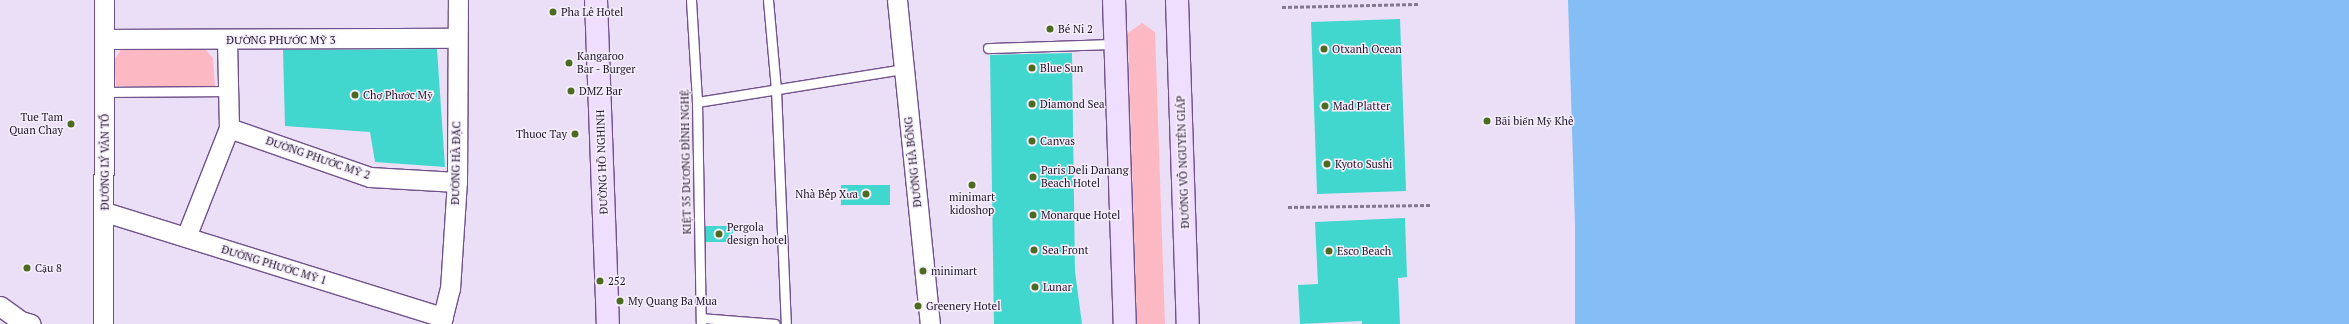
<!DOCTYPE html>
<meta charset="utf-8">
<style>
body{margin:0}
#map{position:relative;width:2349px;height:324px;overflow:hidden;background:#ebdef7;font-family:"PT Serif",serif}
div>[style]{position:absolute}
.green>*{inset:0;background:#fdb9c3}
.water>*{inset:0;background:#85bdf5}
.building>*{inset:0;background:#41d7ce;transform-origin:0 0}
.path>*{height:2.5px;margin-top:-1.25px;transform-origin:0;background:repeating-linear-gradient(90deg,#84788f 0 4px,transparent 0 6px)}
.roads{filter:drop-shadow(1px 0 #705289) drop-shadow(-1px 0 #705289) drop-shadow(0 1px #705289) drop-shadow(0 -1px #705289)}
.lane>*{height:9px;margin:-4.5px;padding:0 4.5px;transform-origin:4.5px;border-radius:4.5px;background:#fff}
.street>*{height:19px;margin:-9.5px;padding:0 9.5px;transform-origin:9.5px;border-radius:9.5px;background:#fff}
.secondary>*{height:22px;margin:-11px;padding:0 11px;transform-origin:11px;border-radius:11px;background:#efdefd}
.dots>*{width:11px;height:11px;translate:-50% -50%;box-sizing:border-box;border:2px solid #f5eefb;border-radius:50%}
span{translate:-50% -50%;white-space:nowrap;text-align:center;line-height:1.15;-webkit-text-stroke:3px #f5eefb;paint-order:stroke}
.poi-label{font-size:11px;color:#1e1228}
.left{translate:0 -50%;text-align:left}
.right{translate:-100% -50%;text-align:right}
.street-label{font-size:11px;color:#1e1228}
</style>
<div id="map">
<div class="green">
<div style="clip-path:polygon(1142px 23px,1155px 32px,1165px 324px,1137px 324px,1128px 33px)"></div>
<div style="clip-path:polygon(124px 45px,202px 46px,213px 58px,215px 87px,116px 86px,114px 60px)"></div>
</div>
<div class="water">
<div style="clip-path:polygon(1568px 0,2349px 0,2349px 324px,1575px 324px,1575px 225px)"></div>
</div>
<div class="building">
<div style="left:1400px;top:19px;width:172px;height:89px;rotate:88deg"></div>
<div style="clip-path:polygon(437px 49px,445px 167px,375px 162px,370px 132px,285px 126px,283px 50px)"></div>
<div style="clip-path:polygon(1072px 53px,1075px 271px,1082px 324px,994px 324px,990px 55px)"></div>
<div style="left:841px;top:185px;width:49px;height:20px"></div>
<div style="clip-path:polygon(1405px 218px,1407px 277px,1398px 278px,1400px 324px,1362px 324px,1362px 321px,1300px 324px,1298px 285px,1318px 284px,1315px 222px)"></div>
<div style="left:733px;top:226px;width:16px;height:28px;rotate:90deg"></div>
</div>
<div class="path">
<div style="left:1282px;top:7px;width:136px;rotate:-1.3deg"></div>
<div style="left:1288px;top:207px;width:142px;rotate:-0.8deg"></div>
</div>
<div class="roads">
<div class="lane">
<div style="left:691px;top:0;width:102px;rotate:86.6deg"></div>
<div style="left:697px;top:102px;width:222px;rotate:89deg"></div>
<div style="left:768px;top:0;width:89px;rotate:84.9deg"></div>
<div style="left:776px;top:89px;width:235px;rotate:87.6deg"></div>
<div style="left:988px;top:48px;width:127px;rotate:-1.8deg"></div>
<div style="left:105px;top:92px;width:123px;rotate:-0.5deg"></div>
<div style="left:697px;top:102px;width:210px;rotate:-9.1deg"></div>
<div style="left:701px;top:318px;width:74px;rotate:4.6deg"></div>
</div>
<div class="street">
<div style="left:897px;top:0;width:326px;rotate:84.2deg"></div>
<div style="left:105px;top:39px;width:352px;rotate:-0.2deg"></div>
<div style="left:229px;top:128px;width:149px;rotate:19.2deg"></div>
<div style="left:370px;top:177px;width:87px;rotate:3.3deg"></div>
<div style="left:105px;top:212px;width:354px;rotate:17.3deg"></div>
<div style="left:186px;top:237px;width:117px;rotate:-68.5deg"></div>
<div style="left:229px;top:128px;width:88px;rotate:-91.3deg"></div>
<div style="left:0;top:306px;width:26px;rotate:36deg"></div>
<div style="left:21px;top:321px;width:10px;rotate:17deg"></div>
<div style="left:103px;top:324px;width:324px;rotate:-89.8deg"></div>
<div style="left:441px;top:324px;width:36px;rotate:-76deg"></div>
<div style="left:450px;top:289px;width:107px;rotate:-86.3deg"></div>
<div style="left:457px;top:182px;width:182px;rotate:-89.7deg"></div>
</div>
<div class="secondary">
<div style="left:596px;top:0;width:324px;rotate:87.9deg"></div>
<div style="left:1114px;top:0;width:324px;rotate:88.1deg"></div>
<div style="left:1177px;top:0;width:324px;rotate:88.1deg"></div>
</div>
</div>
<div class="dots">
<div style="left:553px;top:12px;background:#4c6b20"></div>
<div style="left:1050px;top:29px;background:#4c6b20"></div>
<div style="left:1324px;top:49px;background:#4c6b20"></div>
<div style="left:569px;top:63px;background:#4c6b20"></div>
<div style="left:1032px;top:68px;background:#4c6b20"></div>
<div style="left:571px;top:91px;background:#4c6b20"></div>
<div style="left:355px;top:95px;background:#4c6b20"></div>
<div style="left:1032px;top:104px;background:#4c6b20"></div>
<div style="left:1325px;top:106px;background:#4c6b20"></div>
<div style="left:1487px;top:121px;background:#4c6b20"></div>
<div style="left:71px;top:124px;background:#4c6b20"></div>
<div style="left:575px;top:134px;background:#4c6b20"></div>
<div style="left:1032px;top:141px;background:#4c6b20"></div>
<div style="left:1327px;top:164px;background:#4c6b20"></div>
<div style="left:1033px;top:177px;background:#4c6b20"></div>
<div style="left:972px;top:185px;background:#4c6b20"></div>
<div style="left:866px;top:194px;background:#4c6b20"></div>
<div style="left:1033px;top:215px;background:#4c6b20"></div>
<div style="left:719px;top:234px;background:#4c6b20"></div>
<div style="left:1034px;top:250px;background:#4c6b20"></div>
<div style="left:1329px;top:251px;background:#4c6b20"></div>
<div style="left:27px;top:268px;background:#4c6b20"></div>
<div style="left:923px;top:271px;background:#4c6b20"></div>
<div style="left:600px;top:281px;background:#4c6b20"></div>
<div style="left:1035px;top:287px;background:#4c6b20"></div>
<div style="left:620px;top:301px;background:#4c6b20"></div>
<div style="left:918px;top:306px;background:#4c6b20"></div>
</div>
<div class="poi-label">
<span class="left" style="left:561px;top:12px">Pha Lê Hotel</span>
<span class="left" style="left:1058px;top:29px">Bé Ni 2</span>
<span class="left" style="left:1332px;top:49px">Otxanh Ocean</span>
<span class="left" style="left:577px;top:63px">Kangaroo<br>Bar - Burger</span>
<span class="left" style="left:1040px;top:68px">Blue Sun</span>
<span class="left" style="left:579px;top:91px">DMZ Bar</span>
<span class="left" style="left:363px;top:95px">Chợ Phước Mỹ</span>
<span class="left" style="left:1040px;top:104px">Diamond Sea</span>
<span class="left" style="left:1333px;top:106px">Mad Platter</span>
<span class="right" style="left:63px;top:124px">Tue Tam<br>Quan Chay</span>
<span class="left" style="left:1495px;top:121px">Bãi biển Mỹ Khê</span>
<span class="right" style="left:567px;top:134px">Thuoc Tay</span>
<span class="left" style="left:1040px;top:141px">Canvas</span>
<span class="left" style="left:1335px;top:164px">Kyoto Sushi</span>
<span class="left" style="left:1041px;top:177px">Paris Deli Danang<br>Beach Hotel</span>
<span class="right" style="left:858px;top:194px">Nhà Bếp Xưa</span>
<span style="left:972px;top:204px">minimart<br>kidoshop</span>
<span class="left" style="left:1041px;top:215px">Monarque Hotel</span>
<span class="left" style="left:727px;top:234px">Pergola<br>design hotel</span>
<span class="left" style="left:1042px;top:250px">Sea Front</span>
<span class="left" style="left:1337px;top:251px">Esco Beach</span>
<span class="left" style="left:35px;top:268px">Cậu 8</span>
<span class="left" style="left:931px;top:271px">minimart</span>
<span class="left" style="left:608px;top:281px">252</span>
<span class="left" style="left:1043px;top:287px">Lunar</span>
<span class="left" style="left:628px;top:301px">My Quang Ba Mua</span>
<span class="left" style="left:926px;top:306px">Greenery Hotel</span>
</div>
<div class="street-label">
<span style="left:281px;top:40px">ĐƯỜNG PHƯỚC MỸ 3</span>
<span style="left:318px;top:158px;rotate:19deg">ĐƯỜNG PHƯỚC MỸ 2</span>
<span style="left:105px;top:162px;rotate:-90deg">ĐƯỜNG LÝ VĂN TỐ</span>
<span style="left:602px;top:162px;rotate:-92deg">ĐƯỜNG HỒ NGHINH</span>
<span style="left:686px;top:162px;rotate:-91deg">KIỆT 35 DƯƠNG ĐÌNH NGHỆ</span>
<span style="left:913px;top:162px;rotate:-96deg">ĐƯỜNG HÀ BỔNG</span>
<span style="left:1183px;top:162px;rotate:-92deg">ĐƯỜNG VÕ NGUYÊN GIÁP</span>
<span style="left:456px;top:163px;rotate:-89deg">ĐƯỜNG HÀ ĐẶC</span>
<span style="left:274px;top:265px;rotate:17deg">ĐƯỜNG PHƯỚC MỸ 1</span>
</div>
</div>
